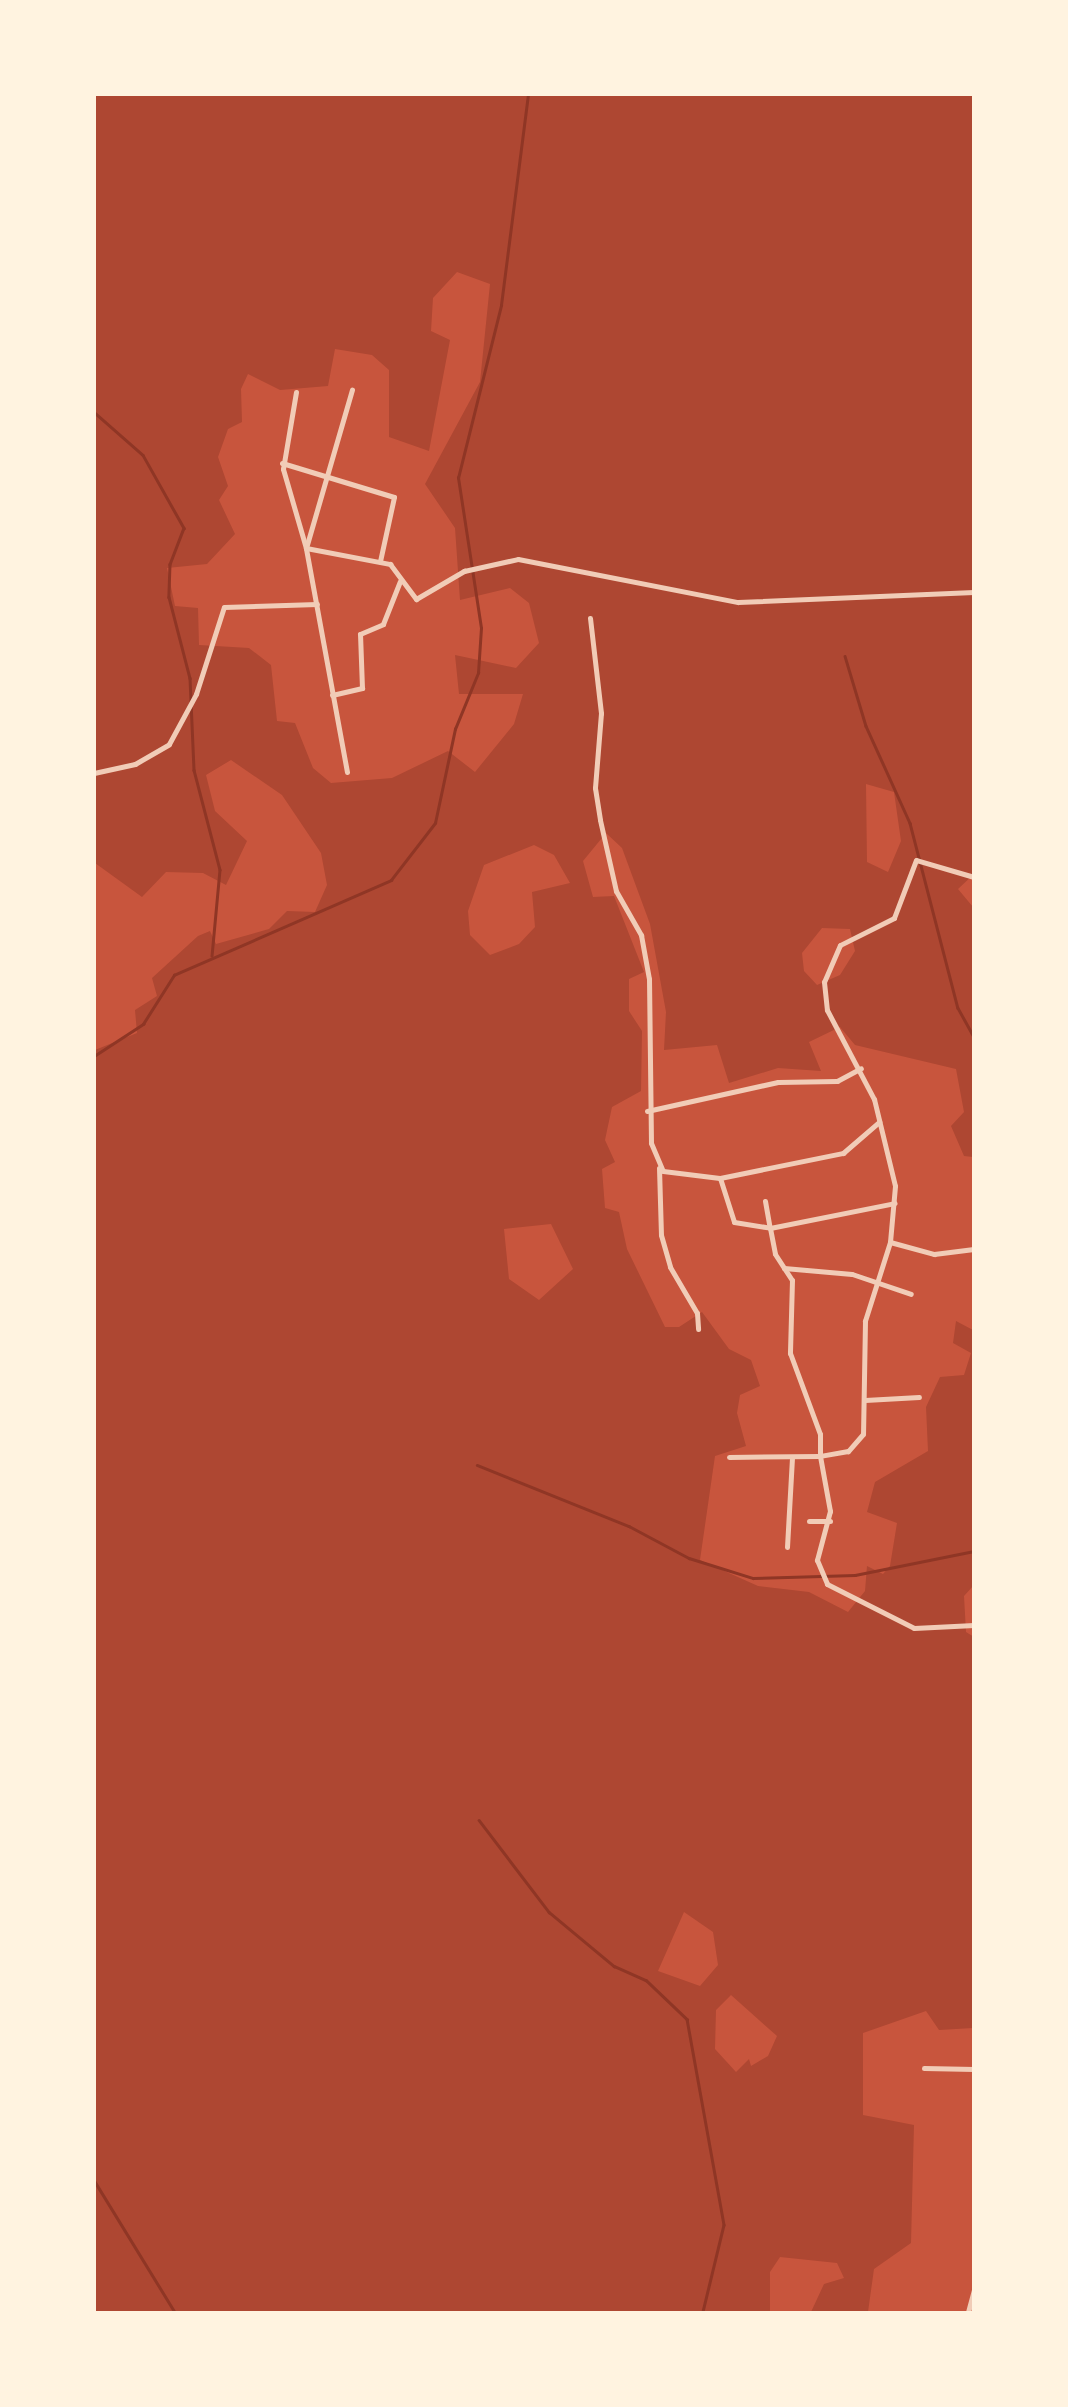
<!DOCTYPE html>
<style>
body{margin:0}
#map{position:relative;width:1068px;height:2407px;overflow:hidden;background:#c8553d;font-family:Mulish,sans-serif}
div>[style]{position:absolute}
.green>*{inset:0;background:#ae4732}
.stream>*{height:2.5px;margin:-1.25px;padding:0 1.25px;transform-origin:1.25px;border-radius:1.25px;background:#8f3625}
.minor>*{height:5px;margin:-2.5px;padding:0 2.5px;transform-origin:2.5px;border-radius:2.5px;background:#f1ccb7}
span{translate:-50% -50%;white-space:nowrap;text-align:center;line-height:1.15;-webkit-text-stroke:5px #fff3e0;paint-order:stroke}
.frame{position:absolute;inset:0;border:96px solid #fff3e0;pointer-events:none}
</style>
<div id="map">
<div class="green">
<div style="clip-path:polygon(evenodd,94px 95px,973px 95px,974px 874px,958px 889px,973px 907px,973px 1157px,964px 1156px,951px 1126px,964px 1112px,956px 1069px,855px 1045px,840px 1027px,809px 1042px,821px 1071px,778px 1068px,729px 1083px,717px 1045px,664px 1050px,666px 1012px,650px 924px,622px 848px,606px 833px,583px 861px,593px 897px,614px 896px,644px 972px,629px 979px,629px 1011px,642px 1031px,641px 1091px,612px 1107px,605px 1140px,615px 1162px,602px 1169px,605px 1208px,619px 1212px,627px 1249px,665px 1327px,679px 1327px,702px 1312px,729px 1349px,751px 1360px,760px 1386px,740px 1395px,737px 1413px,746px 1446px,715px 1456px,700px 1560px,758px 1586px,809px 1592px,848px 1612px,865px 1591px,867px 1566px,883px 1574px,890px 1566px,897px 1523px,867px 1512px,875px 1482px,928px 1451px,926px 1407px,940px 1377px,964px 1375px,971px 1353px,953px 1343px,956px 1321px,973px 1330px,974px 1585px,964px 1596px,966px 1632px,974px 1637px,973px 2028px,939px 2030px,926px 2011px,863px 2033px,863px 2115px,914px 2125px,911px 2243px,874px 2269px,868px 2312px,811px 2312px,824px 2284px,844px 2278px,837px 2263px,780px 2257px,770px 2272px,770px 2312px,95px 2312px,95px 1050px,137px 1033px,135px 1010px,157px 996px,152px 978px,198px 936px,210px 931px,216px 944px,269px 929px,287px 911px,315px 912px,327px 885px,321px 853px,282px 795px,231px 760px,206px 775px,215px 811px,247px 841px,226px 885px,203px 873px,166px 872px,142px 897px,95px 863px,94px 95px,457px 272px,490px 284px,480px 382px,425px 484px,455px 528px,460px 600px,510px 588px,529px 603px,539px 643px,516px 668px,455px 655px,459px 694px,523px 694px,514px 724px,475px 772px,448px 751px,392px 778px,331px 783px,313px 768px,295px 723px,277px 721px,271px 665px,249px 648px,199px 645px,198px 608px,175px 606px,167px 568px,207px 564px,235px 534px,219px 500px,228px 486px,218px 457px,228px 429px,242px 422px,241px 389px,248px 374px,280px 390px,328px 386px,335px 349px,372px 355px,389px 370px,389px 437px,429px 451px,450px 340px,431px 331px,433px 298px,457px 272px,94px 95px,866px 784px,894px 792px,901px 841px,888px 872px,867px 862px,866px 784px,94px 95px,534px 845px,554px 855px,570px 883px,532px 892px,535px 927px,519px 944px,490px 955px,470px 935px,468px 911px,484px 865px,534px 845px,94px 95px,822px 928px,850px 929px,855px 951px,840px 975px,817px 985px,804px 971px,802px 953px,822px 928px,94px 95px,551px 1224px,573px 1269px,539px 1300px,509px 1279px,504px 1229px,551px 1224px,94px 95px,684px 1912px,713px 1932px,718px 1965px,700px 1986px,658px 1971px,684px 1912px,94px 95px,731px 1995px,777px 2036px,768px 2056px,751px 2066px,749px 2059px,736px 2072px,715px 2049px,716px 2010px,731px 1995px)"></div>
</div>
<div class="stream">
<div style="left:94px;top:412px;width:65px;rotate:41.3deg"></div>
<div style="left:143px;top:455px;width:84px;rotate:60.7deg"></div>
<div style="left:184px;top:528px;width:39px;rotate:111deg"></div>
<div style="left:170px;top:564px;width:33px;rotate:92deg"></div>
<div style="left:169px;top:597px;width:84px;rotate:75.5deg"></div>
<div style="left:190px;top:678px;width:92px;rotate:87.5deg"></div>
<div style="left:194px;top:770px;width:103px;rotate:75.4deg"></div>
<div style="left:220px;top:870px;width:86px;rotate:95.3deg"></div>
<div style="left:845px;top:656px;width:73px;rotate:73.3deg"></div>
<div style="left:866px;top:726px;width:107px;rotate:65.6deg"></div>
<div style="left:910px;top:823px;width:191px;rotate:75.5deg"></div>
<div style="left:958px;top:1008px;width:33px;rotate:61deg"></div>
<div style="left:94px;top:1056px;width:59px;rotate:-33.1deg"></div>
<div style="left:143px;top:1024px;width:58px;rotate:-57.7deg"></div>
<div style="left:174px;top:975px;width:237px;rotate:-23.6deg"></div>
<div style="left:391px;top:880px;width:72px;rotate:-52.3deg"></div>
<div style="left:435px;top:823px;width:96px;rotate:-78deg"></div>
<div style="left:455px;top:729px;width:61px;rotate:-67.7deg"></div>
<div style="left:478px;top:673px;width:45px;rotate:-86.2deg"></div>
<div style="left:481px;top:628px;width:152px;rotate:-98.7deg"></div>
<div style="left:458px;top:478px;width:178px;rotate:-76deg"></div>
<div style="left:501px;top:305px;width:213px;rotate:-82.7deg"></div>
<div style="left:477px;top:1465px;width:164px;rotate:21.9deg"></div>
<div style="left:629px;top:1526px;width:68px;rotate:28.1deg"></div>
<div style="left:689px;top:1558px;width:67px;rotate:17.4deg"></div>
<div style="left:753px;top:1578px;width:102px;rotate:-1.7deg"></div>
<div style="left:855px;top:1575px;width:121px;rotate:-11.4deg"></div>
<div style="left:479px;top:1820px;width:116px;rotate:52.7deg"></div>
<div style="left:549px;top:1912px;width:85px;rotate:39.7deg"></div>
<div style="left:614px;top:1966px;width:35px;rotate:24deg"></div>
<div style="left:646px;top:1980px;width:57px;rotate:43.6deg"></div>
<div style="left:687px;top:2019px;width:209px;rotate:79.8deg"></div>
<div style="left:724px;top:2225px;width:89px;rotate:103.6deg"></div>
<div style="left:94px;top:2180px;width:155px;rotate:58.5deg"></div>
</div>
<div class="minor">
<div style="left:296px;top:392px;width:78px;rotate:99.6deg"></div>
<div style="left:283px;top:469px;width:82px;rotate:73.8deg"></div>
<div style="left:282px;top:463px;width:117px;rotate:16.9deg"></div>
<div style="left:394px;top:497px;width:66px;rotate:102.3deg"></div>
<div style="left:306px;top:548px;width:165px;rotate:-73.8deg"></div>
<div style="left:590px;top:618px;width:96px;rotate:83.4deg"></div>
<div style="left:601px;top:713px;width:75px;rotate:94.6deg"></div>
<div style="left:595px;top:788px;width:32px;rotate:81deg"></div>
<div style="left:600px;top:820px;width:73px;rotate:77.3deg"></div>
<div style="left:616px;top:891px;width:51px;rotate:60.4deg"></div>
<div style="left:641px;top:935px;width:45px;rotate:79.7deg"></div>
<div style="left:649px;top:979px;width:164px;rotate:89.3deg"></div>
<div style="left:651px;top:1143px;width:30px;rotate:67deg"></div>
<div style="left:663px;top:1171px;width:57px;rotate:7deg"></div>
<div style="left:720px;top:1178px;width:46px;rotate:72.3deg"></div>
<div style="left:734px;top:1222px;width:36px;rotate:9deg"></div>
<div style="left:770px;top:1228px;width:26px;rotate:79deg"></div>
<div style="left:775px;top:1254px;width:31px;rotate:57deg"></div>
<div style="left:792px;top:1280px;width:73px;rotate:91.6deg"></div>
<div style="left:790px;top:1353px;width:86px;rotate:69.7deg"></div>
<div style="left:820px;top:1434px;width:22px;rotate:90deg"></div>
<div style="left:820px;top:1456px;width:91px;rotate:179.4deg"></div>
<div style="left:332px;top:695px;width:31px;rotate:-13deg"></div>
<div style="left:362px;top:688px;width:54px;rotate:-92.1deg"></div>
<div style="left:360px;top:634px;width:25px;rotate:-23deg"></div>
<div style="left:383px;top:624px;width:46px;rotate:-68.4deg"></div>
<div style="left:347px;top:772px;width:228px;rotate:-100.4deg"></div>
<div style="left:306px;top:548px;width:86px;rotate:10.8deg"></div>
<div style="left:390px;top:564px;width:44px;rotate:53.4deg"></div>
<div style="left:416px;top:599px;width:56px;rotate:-30.3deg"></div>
<div style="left:464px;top:571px;width:55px;rotate:-12.5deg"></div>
<div style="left:518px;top:559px;width:224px;rotate:11.1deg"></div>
<div style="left:738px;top:602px;width:236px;rotate:-2.4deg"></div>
<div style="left:94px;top:773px;width:42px;rotate:-12.4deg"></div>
<div style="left:135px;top:764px;width:39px;rotate:-30deg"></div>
<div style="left:169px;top:744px;width:57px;rotate:-61.6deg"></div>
<div style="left:196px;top:694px;width:91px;rotate:-72.2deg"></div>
<div style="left:224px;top:607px;width:93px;rotate:-1.8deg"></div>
<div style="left:974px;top:877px;width:60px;rotate:-163.7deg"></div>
<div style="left:916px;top:860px;width:62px;rotate:110.8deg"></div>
<div style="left:894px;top:918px;width:60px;rotate:153.4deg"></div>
<div style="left:840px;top:945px;width:40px;rotate:113.4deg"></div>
<div style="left:824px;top:982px;width:28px;rotate:84deg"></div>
<div style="left:827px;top:1010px;width:101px;rotate:62.2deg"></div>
<div style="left:874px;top:1099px;width:89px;rotate:76.4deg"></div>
<div style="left:895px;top:1186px;width:56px;rotate:95.1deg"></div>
<div style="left:890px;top:1242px;width:83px;rotate:107.6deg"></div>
<div style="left:865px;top:1321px;width:113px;rotate:91deg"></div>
<div style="left:863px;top:1434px;width:23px;rotate:131deg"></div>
<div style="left:848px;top:1451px;width:28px;rotate:170deg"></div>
<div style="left:820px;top:1456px;width:56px;rotate:79.7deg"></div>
<div style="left:830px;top:1511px;width:51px;rotate:104.9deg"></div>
<div style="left:817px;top:1560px;width:26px;rotate:67deg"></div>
<div style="left:827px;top:1584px;width:97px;rotate:26.8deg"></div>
<div style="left:914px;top:1628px;width:60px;rotate:-2.9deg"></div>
<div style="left:647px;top:1111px;width:134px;rotate:-12.5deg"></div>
<div style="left:778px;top:1082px;width:59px;rotate:-1deg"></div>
<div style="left:837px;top:1081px;width:27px;rotate:-28deg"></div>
<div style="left:659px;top:1168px;width:67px;rotate:88.3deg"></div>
<div style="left:661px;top:1235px;width:33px;rotate:74deg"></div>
<div style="left:670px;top:1267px;width:53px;rotate:59.6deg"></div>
<div style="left:697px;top:1313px;width:16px;rotate:86deg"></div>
<div style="left:720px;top:1178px;width:126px;rotate:-11.5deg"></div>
<div style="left:843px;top:1153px;width:48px;rotate:-40.7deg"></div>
<div style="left:765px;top:1201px;width:27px;rotate:80deg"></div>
<div style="left:770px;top:1228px;width:127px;rotate:-11.3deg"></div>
<div style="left:890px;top:1242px;width:46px;rotate:15.3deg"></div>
<div style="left:934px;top:1254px;width:40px;rotate:-7.1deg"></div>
<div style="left:784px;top:1268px;width:68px;rotate:5deg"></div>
<div style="left:852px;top:1274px;width:62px;rotate:18.7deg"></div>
<div style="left:865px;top:1400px;width:54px;rotate:-3.2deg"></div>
<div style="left:809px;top:1521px;width:21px"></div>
<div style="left:787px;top:1547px;width:90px;rotate:-86.8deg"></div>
<div style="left:924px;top:2068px;width:50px;rotate:1.1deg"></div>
<div style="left:968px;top:2312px;width:23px;rotate:-75deg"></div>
</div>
<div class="frame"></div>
</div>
